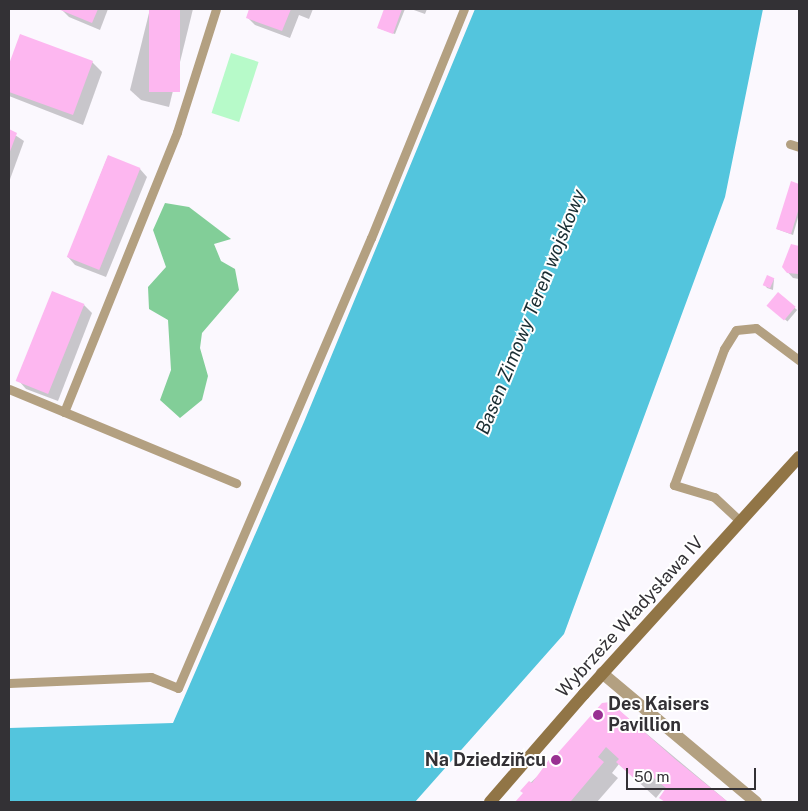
<!DOCTYPE html>
<meta charset="utf-8">
<style>
body{margin:0}
#map{position:relative;width:808px;height:811px;overflow:hidden;background:#fbf8fe;font-family:"Public Sans",sans-serif}
div>[style]{position:absolute}
.green>*{inset:0;background:#b7fac9;transform-origin:0 0}
.forest>*{inset:0;background:#82ce98}
.water>*{inset:0;background:#53c5dd}
.shadow>*{inset:0;background:#0003;transform-origin:0 0}
.building>*{inset:0;background:#fdb7f0;transform-origin:0 0}
.lane>*{height:9px;margin:-4.5px;padding:0 4.5px;transform-origin:4.5px;border-radius:4.5px;background:#b3a081}
.street>*{height:12px;margin:-6px;padding:0 6px;transform-origin:6px;border-radius:6px;background:#b3a081}
.secondary>*{height:12px;margin:-6px;padding:0 6px;transform-origin:6px;border-radius:6px;background:#917546}
.dots>*{width:14px;height:14px;translate:-50% -50%;box-sizing:border-box;border:2px solid #fff;border-radius:50%}
span{translate:-50% -50%;white-space:nowrap;text-align:center;line-height:1.15;-webkit-text-stroke:4px #fff;paint-order:stroke}
.street-label{font-size:18px;color:#333135}
.poi-label{font-size:18px;color:#333135;font-weight:700}
.left{translate:0 -50%;text-align:left}
.right{translate:-100% -50%;text-align:right}
.water-label{font-size:19px;color:#192d32;font-style:italic}
.frame{position:absolute;inset:0;border:10px solid #333135;pointer-events:none}
.scale{position:absolute;left:626px;top:768px;width:130px;height:22px;box-sizing:border-box;border:2px solid #333135;border-top:0;padding-left:6px;font-size:15px;line-height:18px;white-space:nowrap;color:#333135;-webkit-text-stroke:4px #fff;paint-order:stroke}
</style>
<div id="map">
<div class="green">
<div style="left:231px;top:53px;width:29px;height:63px;rotate:18deg"></div>
</div>
<div class="forest">
<div style="clip-path:polygon(165px 203px,189px 207px,231px 239px,214px 244px,221px 261px,235px 269px,239px 290px,202px 333px,200px 348px,208px 376px,202px 400px,180px 418px,160px 400px,171px 370px,168px 320px,149px 309px,148px 287px,166px 267px,153px 230px)"></div>
</div>
<div class="water">
<div style="clip-path:polygon(475px 9px,763px 9px,725px 197px,564px 634px,415px 802px,9px 802px,9px 728px,173px 723px,304px 422px)"></div>
</div>
<div class="shadow">
<div style="clip-path:polygon(61px 9px,108px 9px,100px 30px,69px 17px)"></div>
<div style="clip-path:polygon(150px 9px,193px 9px,169px 107px,141px 100px,130px 90px)"></div>
<div style="clip-path:polygon(251px 9px,313px 9px,309px 19px,299px 15px,290px 38px,255px 25px,247px 17px)"></div>
<div style="clip-path:polygon(385px 9px,405px 9px,395px 34px,378px 28px)"></div>
<div style="clip-path:polygon(411px 9px,427px 9px,425px 14px)"></div>
<div style="clip-path:polygon(20px 36px,92px 62px,102px 72px,83px 125px,9px 96px,9px 68px)"></div>
<div style="clip-path:polygon(9px 131px,24px 141px,9px 182px)"></div>
<div style="clip-path:polygon(108px 156px,140px 169px,147px 177px,106px 277px,75px 265px,68px 257px)"></div>
<div style="clip-path:polygon(792px 183px,799px 185px,799px 214px,793px 235px,777px 229px)"></div>
<div style="clip-path:polygon(792px 245px,799px 248px,799px 279px,793px 278px,783px 267px)"></div>
<div style="clip-path:polygon(774px 279px,773px 290px,767px 288px,765px 285px)"></div>
<div style="left:778px;top:294px;width:25px;height:15px;rotate:40deg"></div>
<div style="clip-path:polygon(84px 305px,92px 313px,58px 401px,26px 389px,19px 381px)"></div>
<div style="clip-path:polygon(610px 703px,728px 802px,665px 802px,667px 790px,664px 788px,656px 798px,619px 764px,612px 773px,618px 778px,597px 802px,517px 802px,525px 793px,522px 791px,549px 765px,547px 763px,554px 754px,557px 756px)"></div>
</div>
<div class="building">
<div style="clip-path:polygon(58px 9px,98px 9px,92px 23px)"></div>
<div style="left:149px;top:9px;width:31px;height:83px"></div>
<div style="clip-path:polygon(249px 9px,291px 9px,282px 31px,246px 18px)"></div>
<div style="clip-path:polygon(384px 9px,402px 9px,393px 34px,377px 28px)"></div>
<div style="clip-path:polygon(20px 34px,93px 61px,73px 115px,9px 92px,9px 64px)"></div>
<div style="clip-path:polygon(9px 129px,17px 133px,9px 154px)"></div>
<div style="left:108px;top:155px;width:35px;height:110px;rotate:22deg"></div>
<div style="clip-path:polygon(791px 181px,799px 184px,799px 208px,791px 234px,776px 229px)"></div>
<div style="clip-path:polygon(791px 244px,799px 246px,799px 274px,787px 273px,782px 267px)"></div>
<div style="left:767px;top:275px;width:8px;height:11px;rotate:23deg"></div>
<div style="left:52px;top:291px;width:35px;height:97px;rotate:22deg"></div>
<div style="left:778px;top:292px;width:23px;height:18px;rotate:40deg"></div>
<div style="clip-path:polygon(610px 702px,675px 759px,728px 802px,665px 802px,659px 798px,666px 788px,649px 774px,640px 784px,616px 762px,619px 759px,606px 747px,598px 757px,604px 762px,571px 801px,515px 802px,523px 793px,520px 791px,529px 781px,532px 783px,554px 753px,556px 755px,602px 703px)"></div>
</div>
<div class="lane">
<div style="left:790px;top:144px;width:9px;rotate:18deg"></div>
<div style="left:9px;top:389px;width:246px;rotate:22.5deg"></div>
<div style="left:64px;top:412px;width:302px;rotate:-68deg"></div>
<div style="left:177px;top:132px;width:129px;rotate:-72.4deg"></div>
<div style="left:740px;top:521px;width:35px;rotate:-137deg"></div>
<div style="left:714px;top:497px;width:42px;rotate:-163.3deg"></div>
<div style="left:674px;top:485px;width:145px;rotate:-69.8deg"></div>
<div style="left:724px;top:349px;width:22px;rotate:-58deg"></div>
<div style="left:736px;top:330px;width:20px;rotate:-6deg"></div>
<div style="left:756px;top:328px;width:54px;rotate:36.7deg"></div>
<div style="left:9px;top:683px;width:142px;rotate:-2.4deg"></div>
<div style="left:151px;top:677px;width:29px;rotate:22deg"></div>
<div style="left:178px;top:688px;width:490px;rotate:-66.8deg"></div>
<div style="left:371px;top:238px;width:247px;rotate:-67.9deg"></div>
</div>
<div class="street">
<div style="left:602px;top:673px;width:201px;rotate:40deg"></div>
</div>
<div class="secondary">
<div style="left:490px;top:802px;width:143px;rotate:-49deg"></div>
<div style="left:584px;top:694px;width:320px;rotate:-47.8deg"></div>
</div>
<div class="dots">
<div style="left:598px;top:715px;background:#993092"></div>
<div style="left:556px;top:760px;background:#993092"></div>
</div>
<div class="street-label">
<span style="left:630px;top:617px;rotate:-48deg">Wybrzeże Władysława IV</span>
</div>
<div class="poi-label">
<span class="left" style="left:608px;top:715px">Des Kaisers<br>Pavillion</span>
<span class="right" style="left:546px;top:760px">Na Dziedziñcu</span>
</div>
<div class="water-label">
<span style="left:531px;top:312px;rotate:-68deg">Basen Zimowy Teren wojskowy</span>
</div>
<div class="frame"></div>
<div class="scale">50 m</div>
</div>
